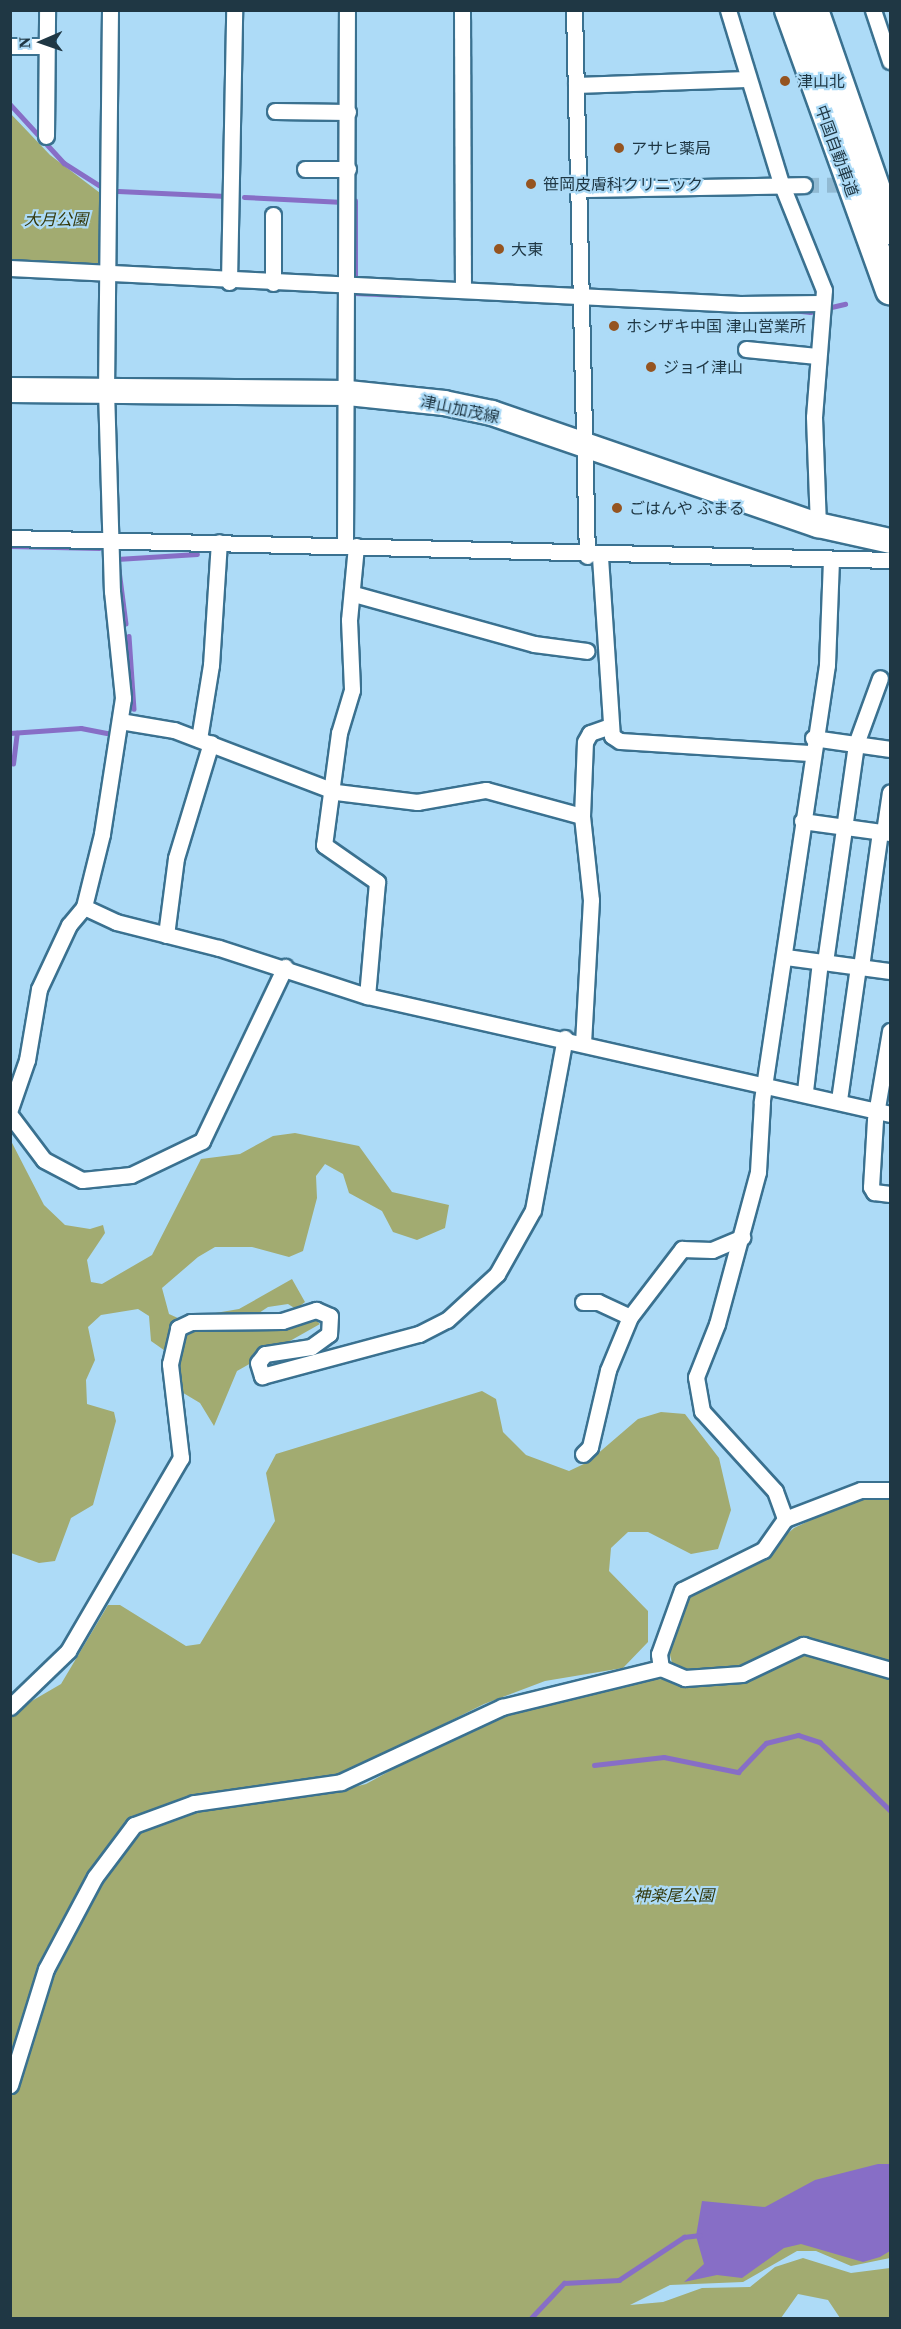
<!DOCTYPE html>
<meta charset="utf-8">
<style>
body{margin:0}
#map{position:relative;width:901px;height:2329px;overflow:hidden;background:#addbf7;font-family:"Source Serif 4","Noto Sans JP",serif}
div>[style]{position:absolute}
.green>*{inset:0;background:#a2ab71}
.water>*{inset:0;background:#876ec6}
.stream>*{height:4.5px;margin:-2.25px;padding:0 2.25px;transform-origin:2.25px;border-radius:2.25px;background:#876ec6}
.minor-tunnel>*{height:15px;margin-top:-7.5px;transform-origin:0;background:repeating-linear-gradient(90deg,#91bad3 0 15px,transparent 0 23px)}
.roads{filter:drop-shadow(2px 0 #3a7190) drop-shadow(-2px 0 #3a7190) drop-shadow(0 2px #3a7190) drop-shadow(0 -2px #3a7190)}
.minor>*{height:15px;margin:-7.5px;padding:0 7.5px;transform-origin:7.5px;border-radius:7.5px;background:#fff}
.primary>*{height:24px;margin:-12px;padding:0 12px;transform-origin:12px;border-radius:12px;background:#fff}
.motorway>*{height:28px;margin:-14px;padding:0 14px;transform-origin:14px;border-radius:14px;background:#fff}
.dots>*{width:16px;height:16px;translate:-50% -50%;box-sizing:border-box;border:3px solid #addbf7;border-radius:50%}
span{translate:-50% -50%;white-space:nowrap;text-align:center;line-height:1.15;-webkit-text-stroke:4.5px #addbf7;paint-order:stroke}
.poi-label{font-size:16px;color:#1f3744}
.left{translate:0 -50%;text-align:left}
.street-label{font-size:16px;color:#1f3744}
.park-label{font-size:16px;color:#33380b;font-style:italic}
.frame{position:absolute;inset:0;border:12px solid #1f3744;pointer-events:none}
.north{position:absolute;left:12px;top:12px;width:60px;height:60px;-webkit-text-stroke:4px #addbf7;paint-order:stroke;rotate:268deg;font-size:16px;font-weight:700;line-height:24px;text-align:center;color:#1f3744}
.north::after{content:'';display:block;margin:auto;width:21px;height:27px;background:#1f3744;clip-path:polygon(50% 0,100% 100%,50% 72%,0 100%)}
</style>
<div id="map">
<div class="green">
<div style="clip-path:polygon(10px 113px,50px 155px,104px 196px,103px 262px,98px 270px,11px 262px)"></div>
<div style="clip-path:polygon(295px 1133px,359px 1146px,392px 1192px,449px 1205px,445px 1228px,417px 1240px,393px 1232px,382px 1211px,349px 1193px,343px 1174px,325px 1164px,316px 1176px,317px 1198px,303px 1251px,289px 1257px,252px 1247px,215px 1247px,198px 1257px,162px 1288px,169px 1314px,180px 1319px,239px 1309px,292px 1279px,305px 1302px,296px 1309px,288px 1304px,268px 1307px,253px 1317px,315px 1319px,320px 1324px,237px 1371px,214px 1426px,200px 1403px,180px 1391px,171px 1355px,151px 1341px,149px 1316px,138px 1309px,101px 1315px,88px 1327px,95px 1360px,86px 1380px,87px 1404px,114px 1412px,116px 1421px,93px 1505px,71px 1518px,55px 1561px,39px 1563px,11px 1553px,10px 1139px,44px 1205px,65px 1225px,90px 1229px,103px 1225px,105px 1233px,87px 1260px,91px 1282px,102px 1284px,152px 1255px,201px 1159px,240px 1154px,273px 1136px)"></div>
<div style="clip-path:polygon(482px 1391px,496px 1399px,503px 1432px,526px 1455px,569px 1471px,588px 1462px,638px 1419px,661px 1412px,685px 1414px,719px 1458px,731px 1510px,718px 1549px,691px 1554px,648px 1532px,628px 1532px,611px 1548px,609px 1571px,648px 1611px,648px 1642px,623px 1668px,545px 1681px,484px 1704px,344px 1774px,342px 1790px,366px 1784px,479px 1722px,639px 1680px,666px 1679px,673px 1667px,667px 1643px,683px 1597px,698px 1585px,754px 1563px,794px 1528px,838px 1507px,859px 1498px,890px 1496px,890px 2258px,851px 2266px,816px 2251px,797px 2251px,743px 2282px,670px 2285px,630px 2305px,663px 2302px,702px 2288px,750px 2287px,775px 2267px,803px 2258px,851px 2273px,890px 2268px,890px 2318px,840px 2318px,828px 2300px,798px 2294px,781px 2318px,11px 2318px,10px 1704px,30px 1702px,61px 1684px,108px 1605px,120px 1605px,186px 1646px,200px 1644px,275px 1521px,266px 1473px,276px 1454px)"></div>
</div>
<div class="water">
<div style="clip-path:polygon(878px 2164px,890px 2164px,890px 2251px,880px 2257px,863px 2262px,801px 2244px,784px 2248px,742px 2278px,717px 2275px,684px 2282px,704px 2264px,696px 2236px,702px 2201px,765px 2207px,815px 2180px)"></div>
</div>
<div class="stream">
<div style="left:10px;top:104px;width:80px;rotate:47.5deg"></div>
<div style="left:64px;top:163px;width:49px;rotate:32.4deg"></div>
<div style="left:118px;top:191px;width:108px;rotate:2.7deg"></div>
<div style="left:244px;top:197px;width:99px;rotate:2.9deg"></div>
<div style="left:355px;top:277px;width:76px;rotate:-90deg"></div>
<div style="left:355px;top:293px;width:45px;rotate:2.5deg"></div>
<div style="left:792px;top:310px;width:18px;rotate:6deg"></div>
<div style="left:810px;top:312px;width:36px;rotate:-13deg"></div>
<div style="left:10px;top:546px;width:89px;rotate:1.3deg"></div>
<div style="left:117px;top:559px;width:80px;rotate:-3.6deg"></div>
<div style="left:119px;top:570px;width:54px;rotate:82.6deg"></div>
<div style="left:129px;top:636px;width:73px;rotate:86.1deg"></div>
<div style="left:10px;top:733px;width:71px;rotate:-4deg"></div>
<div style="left:81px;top:728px;width:31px;rotate:11deg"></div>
<div style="left:13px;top:764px;width:31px;rotate:-83deg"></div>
<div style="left:594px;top:1765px;width:70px;rotate:-6.5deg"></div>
<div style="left:664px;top:1757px;width:76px;rotate:11.5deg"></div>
<div style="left:738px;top:1772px;width:40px;rotate:-46deg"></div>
<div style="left:766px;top:1743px;width:33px;rotate:-14deg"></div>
<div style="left:798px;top:1735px;width:23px;rotate:18deg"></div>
<div style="left:820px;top:1742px;width:98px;rotate:44.2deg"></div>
<div style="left:531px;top:2318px;width:48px;rotate:-46.7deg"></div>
<div style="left:564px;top:2283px;width:55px;rotate:-3.1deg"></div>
<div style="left:619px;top:2280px;width:78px;rotate:-33.5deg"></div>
<div style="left:684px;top:2237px;width:16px;rotate:-7deg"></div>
</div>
<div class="minor-tunnel">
<div style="left:804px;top:185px;width:86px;rotate:-0.7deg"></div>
</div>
<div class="roads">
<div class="minor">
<div style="left:110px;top:10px;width:380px;rotate:90.6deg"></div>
<div style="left:106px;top:390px;width:201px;rotate:88.3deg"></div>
<div style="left:112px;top:591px;width:108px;rotate:84.1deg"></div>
<div style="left:123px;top:698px;width:138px;rotate:98.8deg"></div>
<div style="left:102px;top:834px;width:75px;rotate:103.9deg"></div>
<div style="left:84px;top:907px;width:35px;rotate:25deg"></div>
<div style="left:116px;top:922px;width:106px;rotate:14.2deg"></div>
<div style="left:219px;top:948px;width:156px;rotate:18deg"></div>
<div style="left:367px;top:996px;width:536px;rotate:12.71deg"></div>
<div style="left:462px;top:10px;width:279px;rotate:89.8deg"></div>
<div style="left:574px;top:10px;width:546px;rotate:88.64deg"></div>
<div style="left:728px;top:10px;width:181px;rotate:73deg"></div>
<div style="left:781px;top:183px;width:115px;rotate:68.1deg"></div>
<div style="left:824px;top:290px;width:127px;rotate:94.5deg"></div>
<div style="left:814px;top:417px;width:108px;rotate:87.9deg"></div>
<div style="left:873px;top:10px;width:54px;rotate:71.6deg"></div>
<div style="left:10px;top:46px;width:37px"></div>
<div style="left:576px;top:85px;width:170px;rotate:-2deg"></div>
<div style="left:275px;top:111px;width:73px;rotate:0.8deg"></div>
<div style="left:46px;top:136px;width:126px;rotate:-89.5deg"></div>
<div style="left:305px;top:169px;width:43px"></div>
<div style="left:580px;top:189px;width:224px;rotate:-1deg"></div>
<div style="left:10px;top:268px;width:731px;rotate:2.82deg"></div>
<div style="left:740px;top:304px;width:80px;rotate:-0.7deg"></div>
<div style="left:229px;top:282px;width:272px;rotate:-88.9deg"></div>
<div style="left:273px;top:283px;width:68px;rotate:-90deg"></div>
<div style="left:746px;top:349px;width:71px;rotate:5.6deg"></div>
<div style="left:10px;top:538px;width:880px;rotate:1.43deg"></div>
<div style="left:345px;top:546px;width:536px;rotate:-89.79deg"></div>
<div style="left:356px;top:546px;width:74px;rotate:95.4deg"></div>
<div style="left:349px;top:620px;width:70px;rotate:87.5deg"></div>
<div style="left:352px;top:690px;width:45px;rotate:106.8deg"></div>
<div style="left:339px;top:733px;width:113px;rotate:97.6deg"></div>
<div style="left:324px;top:845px;width:65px;rotate:34.9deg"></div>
<div style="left:377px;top:882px;width:114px;rotate:95deg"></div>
<div style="left:600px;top:557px;width:179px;rotate:86.2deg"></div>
<div style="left:612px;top:736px;width:9px;rotate:32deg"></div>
<div style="left:620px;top:741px;width:190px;rotate:3.6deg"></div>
<div style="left:831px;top:560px;width:105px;rotate:92.2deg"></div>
<div style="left:827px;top:665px;width:442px;rotate:98.5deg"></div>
<div style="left:762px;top:1102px;width:70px;rotate:93.3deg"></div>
<div style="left:758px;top:1172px;width:157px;rotate:105.1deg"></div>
<div style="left:717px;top:1324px;width:57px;rotate:111.6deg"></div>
<div style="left:696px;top:1377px;width:35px;rotate:80deg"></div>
<div style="left:702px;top:1411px;width:108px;rotate:47.6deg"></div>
<div style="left:775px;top:1491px;width:30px;rotate:70deg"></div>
<div style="left:785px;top:1519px;width:38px;rotate:125deg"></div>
<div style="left:763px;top:1550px;width:90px;rotate:153.7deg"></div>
<div style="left:682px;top:1590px;width:68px;rotate:109.8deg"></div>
<div style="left:659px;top:1654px;width:14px;rotate:82deg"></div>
<div style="left:661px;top:1668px;width:26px;rotate:23deg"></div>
<div style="left:685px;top:1678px;width:57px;rotate:-4deg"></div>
<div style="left:742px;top:1674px;width:68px;rotate:-25.4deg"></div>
<div style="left:803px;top:1645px;width:91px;rotate:16deg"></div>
<div style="left:354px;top:594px;width:187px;rotate:15.5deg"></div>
<div style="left:534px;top:644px;width:53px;rotate:7.5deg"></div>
<div style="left:120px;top:721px;width:55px;rotate:9.5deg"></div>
<div style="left:174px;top:730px;width:173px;rotate:20.9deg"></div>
<div style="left:336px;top:792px;width:82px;rotate:7deg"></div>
<div style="left:417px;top:802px;width:70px;rotate:-9.9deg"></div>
<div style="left:486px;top:790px;width:99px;rotate:15.2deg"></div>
<div style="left:582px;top:816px;width:74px;rotate:-87.7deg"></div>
<div style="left:585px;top:742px;width:10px;rotate:-61deg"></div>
<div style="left:590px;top:733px;width:21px;rotate:-19deg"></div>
<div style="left:813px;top:738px;width:78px;rotate:8.1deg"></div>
<div style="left:199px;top:739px;width:75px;rotate:-80.8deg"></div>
<div style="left:211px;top:665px;width:123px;rotate:-86.3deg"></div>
<div style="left:582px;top:816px;width:84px;rotate:83.9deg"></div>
<div style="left:591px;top:900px;width:141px;rotate:93.2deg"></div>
<div style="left:802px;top:821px;width:89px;rotate:7.8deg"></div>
<div style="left:884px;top:832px;width:40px;rotate:-81.5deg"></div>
<div style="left:166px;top:935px;width:78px;rotate:-82.6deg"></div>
<div style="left:176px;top:858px;width:120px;rotate:-73.1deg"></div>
<div style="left:786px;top:957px;width:105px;rotate:7.7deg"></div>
<div style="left:825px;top:962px;width:220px;rotate:-81.9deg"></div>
<div style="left:856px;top:744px;width:70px;rotate:-70deg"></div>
<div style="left:861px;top:967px;width:136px;rotate:-82deg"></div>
<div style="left:890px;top:1031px;width:90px;rotate:99.6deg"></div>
<div style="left:875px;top:1120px;width:67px;rotate:93.4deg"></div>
<div style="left:871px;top:1187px;width:6px;rotate:59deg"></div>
<div style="left:874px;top:1192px;width:16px;rotate:7deg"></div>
<div style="left:805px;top:1091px;width:130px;rotate:-83.4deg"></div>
<div style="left:839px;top:1100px;width:134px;rotate:-81.9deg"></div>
<div style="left:10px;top:1109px;width:52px;rotate:-70.9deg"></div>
<div style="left:27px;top:1060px;width:72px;rotate:-80.4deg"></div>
<div style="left:39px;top:989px;width:71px;rotate:-64.9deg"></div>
<div style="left:69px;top:925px;width:23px;rotate:-50deg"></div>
<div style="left:10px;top:1115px;width:56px;rotate:52.9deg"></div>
<div style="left:44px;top:1160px;width:43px;rotate:27.8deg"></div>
<div style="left:82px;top:1180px;width:49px;rotate:-5.8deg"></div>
<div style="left:131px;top:1175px;width:79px;rotate:-25.6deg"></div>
<div style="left:202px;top:1141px;width:193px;rotate:-64.5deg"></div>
<div style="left:583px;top:1302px;width:15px"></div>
<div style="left:598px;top:1302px;width:35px;rotate:25deg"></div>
<div style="left:583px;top:1454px;width:10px;rotate:-45deg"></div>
<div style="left:590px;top:1447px;width:79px;rotate:-76.8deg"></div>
<div style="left:608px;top:1370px;width:57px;rotate:-67.5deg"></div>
<div style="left:630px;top:1317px;width:86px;rotate:-52.6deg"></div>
<div style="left:682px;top:1249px;width:30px;rotate:2deg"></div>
<div style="left:712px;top:1250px;width:33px;rotate:-23deg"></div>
<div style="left:785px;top:1519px;width:81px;rotate:-20.9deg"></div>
<div style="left:861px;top:1490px;width:29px"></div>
<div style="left:10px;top:1707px;width:81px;rotate:-44deg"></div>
<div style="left:68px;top:1651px;width:224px;rotate:-59.7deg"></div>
<div style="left:181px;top:1458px;width:95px;rotate:-96.7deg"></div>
<div style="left:170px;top:1364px;width:37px;rotate:-77deg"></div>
<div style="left:178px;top:1328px;width:14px;rotate:-25deg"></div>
<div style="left:191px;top:1322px;width:91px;rotate:-0.6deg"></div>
<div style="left:282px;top:1321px;width:36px;rotate:-18deg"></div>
<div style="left:316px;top:1310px;width:15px;rotate:23deg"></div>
<div style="left:330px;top:1316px;width:18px;rotate:93deg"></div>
<div style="left:329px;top:1334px;width:22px;rotate:144deg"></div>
<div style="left:311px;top:1347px;width:47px;rotate:171.3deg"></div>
<div style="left:265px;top:1354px;width:11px;rotate:128deg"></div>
<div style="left:258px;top:1363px;width:14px;rotate:73deg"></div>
<div style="left:262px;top:1376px;width:163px;rotate:-15deg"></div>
<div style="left:419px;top:1334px;width:31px;rotate:-27deg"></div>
<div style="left:447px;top:1320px;width:68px;rotate:-42.6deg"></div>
<div style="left:497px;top:1274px;width:73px;rotate:-60.6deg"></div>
<div style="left:533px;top:1210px;width:175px;rotate:-79.5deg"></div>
<div style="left:10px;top:2085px;width:121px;rotate:-72.8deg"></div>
<div style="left:46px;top:1969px;width:104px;rotate:-62deg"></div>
<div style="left:95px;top:1877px;width:65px;rotate:-53.1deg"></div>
<div style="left:134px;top:1825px;width:64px;rotate:-20.1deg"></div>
<div style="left:194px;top:1803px;width:148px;rotate:-8.1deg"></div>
<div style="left:341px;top:1782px;width:178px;rotate:-25deg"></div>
<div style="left:502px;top:1707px;width:164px;rotate:-13.8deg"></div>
</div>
<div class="primary">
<div style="left:10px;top:390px;width:338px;rotate:0.5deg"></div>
<div style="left:348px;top:393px;width:97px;rotate:5.9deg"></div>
<div style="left:444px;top:403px;width:49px;rotate:11.8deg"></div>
<div style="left:492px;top:413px;width:345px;rotate:19deg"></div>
<div style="left:818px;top:525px;width:74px;rotate:12.5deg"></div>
</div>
<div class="motorway">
<div style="left:789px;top:10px;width:298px;rotate:70.2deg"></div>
<div style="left:814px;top:10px;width:233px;rotate:70.9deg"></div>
</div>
</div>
<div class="dots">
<div style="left:785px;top:81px;background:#955420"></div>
<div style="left:619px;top:148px;background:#955420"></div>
<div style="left:531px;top:184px;background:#955420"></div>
<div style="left:499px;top:249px;background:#955420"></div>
<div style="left:614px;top:326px;background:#955420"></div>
<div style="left:651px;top:367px;background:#955420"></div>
<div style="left:617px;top:508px;background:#955420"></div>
</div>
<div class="poi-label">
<span class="left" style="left:797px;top:81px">津山北</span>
<span class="left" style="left:631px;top:148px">アサヒ薬局</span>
<span class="left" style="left:543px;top:184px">笹岡皮膚科クリニック</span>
<span class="left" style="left:511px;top:249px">大東</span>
<span class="left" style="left:626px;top:326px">ホシザキ中国 津山営業所</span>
<span class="left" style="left:663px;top:367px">ジョイ津山</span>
<span class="left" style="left:629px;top:508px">ごはんや ふまる</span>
</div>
<div class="street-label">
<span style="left:837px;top:151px;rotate:70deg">中国自動車道</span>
<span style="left:460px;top:409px;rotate:12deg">津山加茂線</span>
</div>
<div class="park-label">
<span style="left:56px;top:219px">大月公園</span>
<span style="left:674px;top:1895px">神楽尾公園</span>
</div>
<div class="frame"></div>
<div class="north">N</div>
</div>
